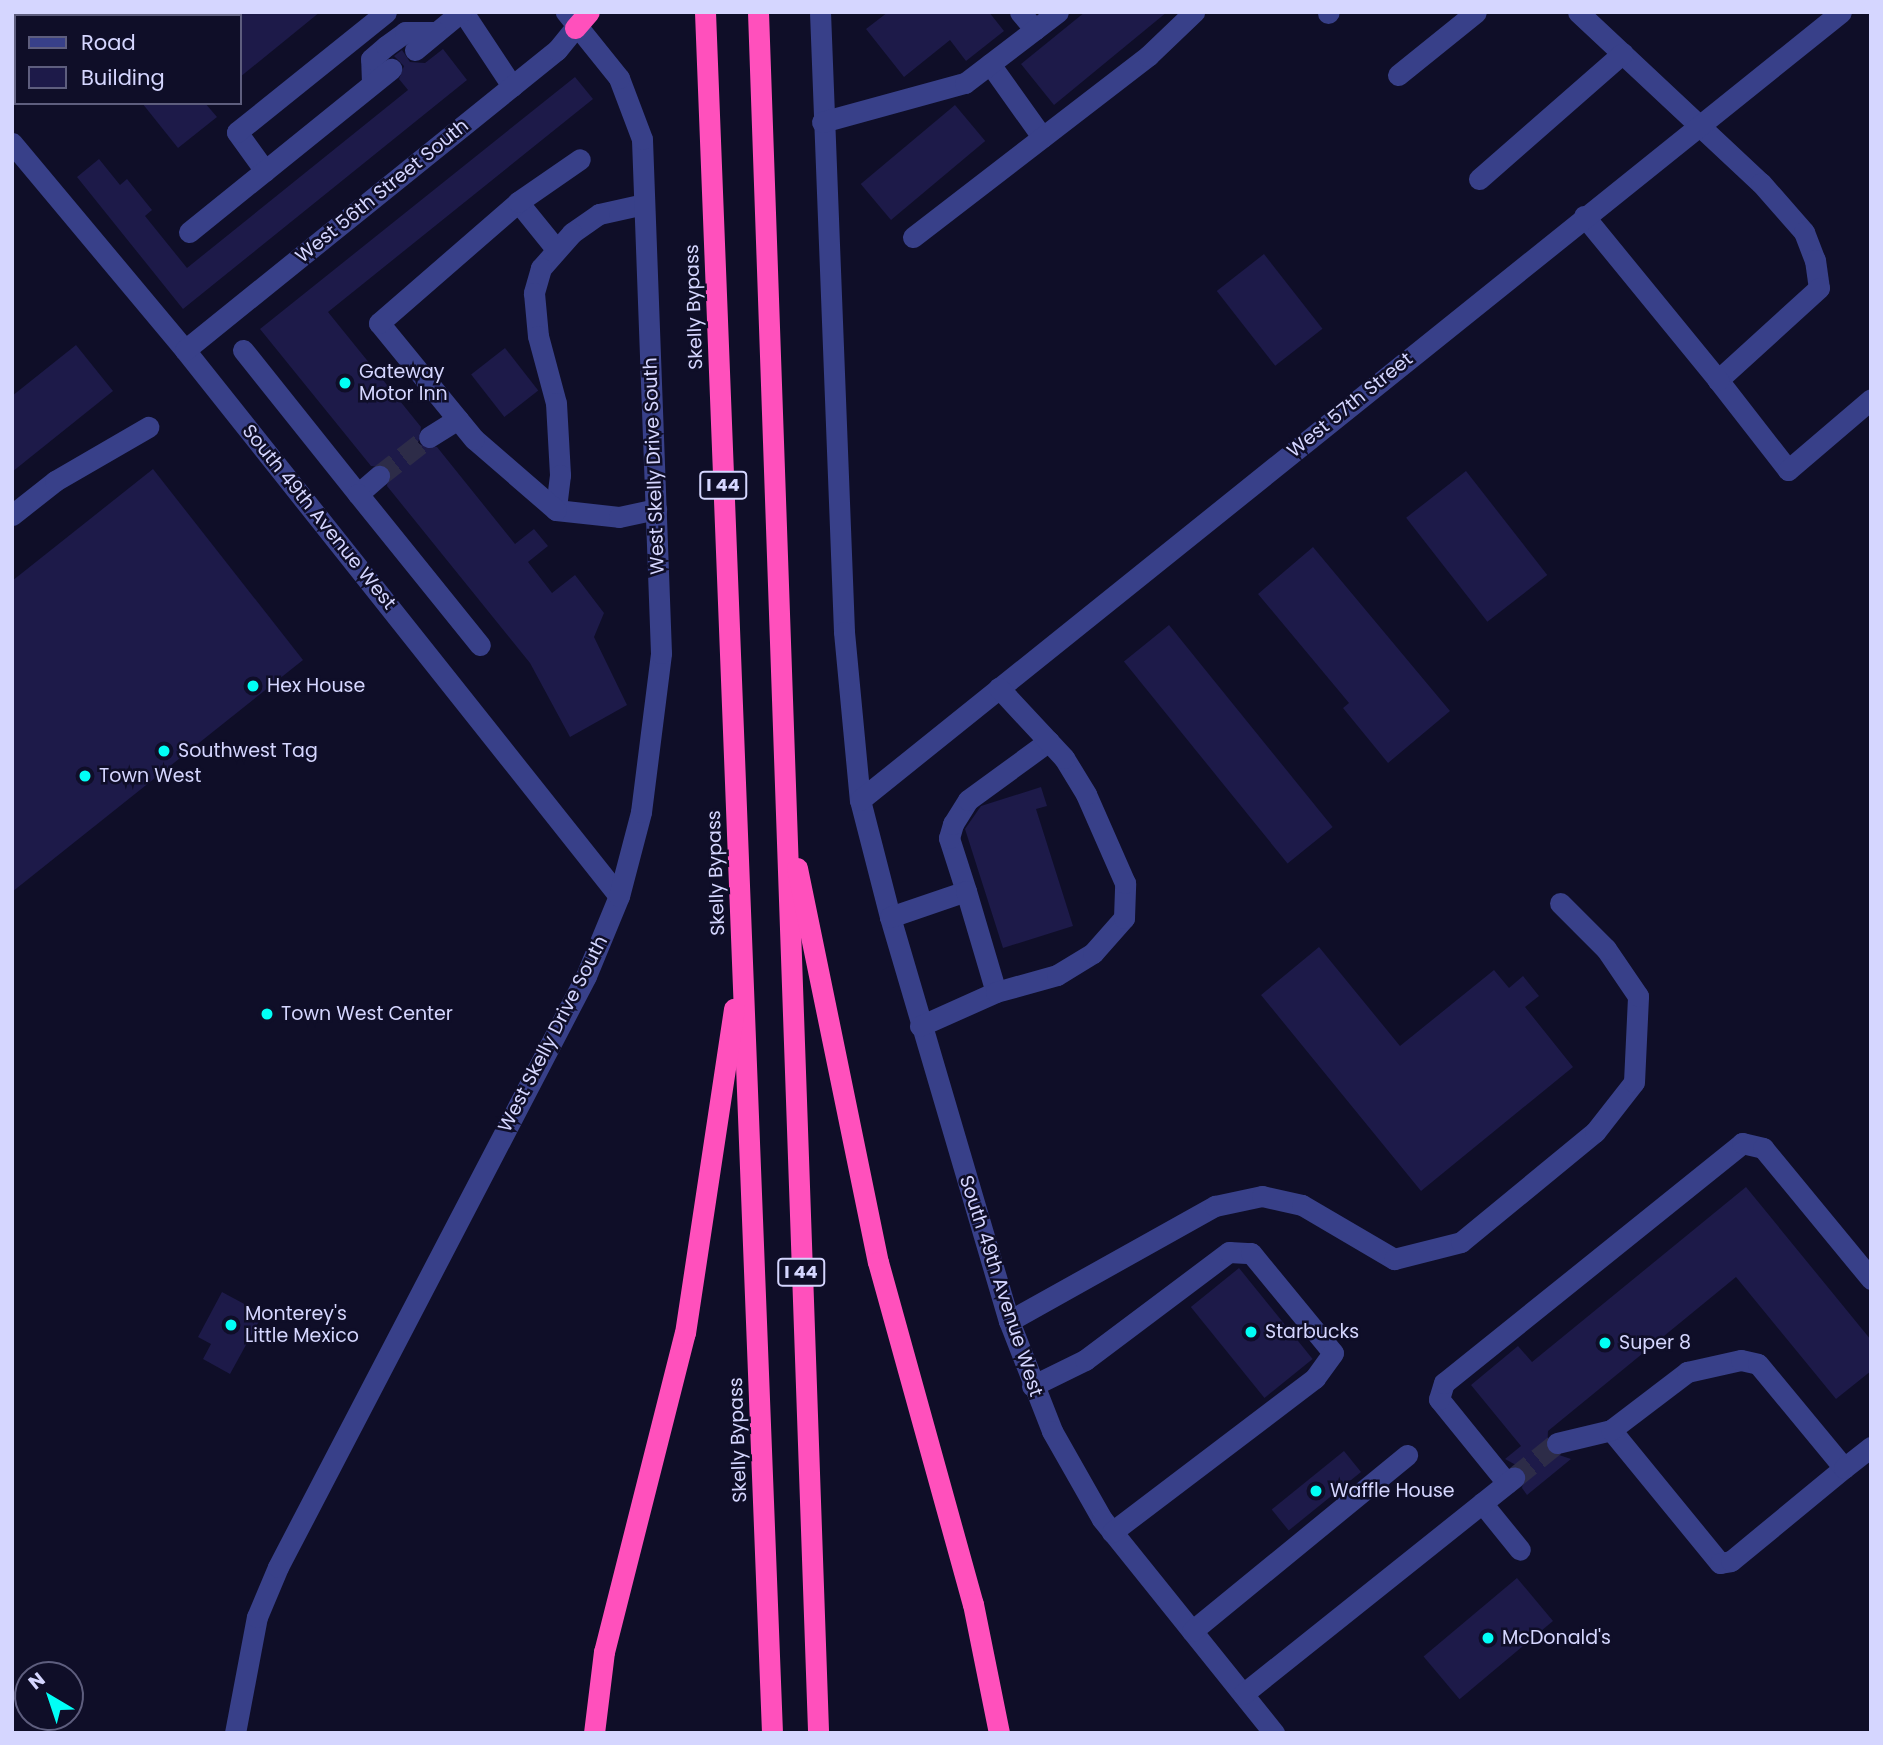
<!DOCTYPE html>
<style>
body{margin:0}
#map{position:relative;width:1883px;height:1745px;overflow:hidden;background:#0f0e28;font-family:Poppins,sans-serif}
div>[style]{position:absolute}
.building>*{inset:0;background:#1d1a49;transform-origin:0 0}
.minor-tunnel>*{height:21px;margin-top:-10.5px;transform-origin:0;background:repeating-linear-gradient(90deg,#2d2c48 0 21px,transparent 0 31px)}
.minor>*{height:21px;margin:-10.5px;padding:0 10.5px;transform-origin:10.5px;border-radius:10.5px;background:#384089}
.highway>*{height:21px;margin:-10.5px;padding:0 10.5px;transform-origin:10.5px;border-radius:10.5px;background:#ff50bc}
.dots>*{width:19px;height:19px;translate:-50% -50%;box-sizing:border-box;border:4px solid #0f0e28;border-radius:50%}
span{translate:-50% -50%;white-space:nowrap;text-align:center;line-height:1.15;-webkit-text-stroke:5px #0f0e28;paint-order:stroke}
.shield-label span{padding:2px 5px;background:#0f0e28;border:2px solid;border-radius:5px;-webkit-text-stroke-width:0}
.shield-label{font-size:18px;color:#d5d6ff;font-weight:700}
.street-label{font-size:19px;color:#d5d6ff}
.poi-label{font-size:19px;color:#d5d6ff}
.left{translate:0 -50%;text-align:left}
.frame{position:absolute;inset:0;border:14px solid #d5d6ff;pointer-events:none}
.legend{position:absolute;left:14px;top:14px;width:228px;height:91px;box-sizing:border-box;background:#0f0e28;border:2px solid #5e5e7e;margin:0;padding:9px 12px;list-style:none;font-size:21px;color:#d5d6ff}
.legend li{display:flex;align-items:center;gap:14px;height:35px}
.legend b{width:35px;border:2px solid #5e5e7e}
.north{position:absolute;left:14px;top:1661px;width:70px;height:70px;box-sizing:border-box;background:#0f0e28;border:2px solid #5e5e7e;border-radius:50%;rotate:321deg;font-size:19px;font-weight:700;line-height:28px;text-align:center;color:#d5d6ff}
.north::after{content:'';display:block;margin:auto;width:24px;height:32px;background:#01fff6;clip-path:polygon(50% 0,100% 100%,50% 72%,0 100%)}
</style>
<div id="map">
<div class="building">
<div style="clip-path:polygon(240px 12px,320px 12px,240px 77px)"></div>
<div style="clip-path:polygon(888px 12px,989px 12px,1004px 31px,966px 61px,950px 40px,904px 77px,866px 29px)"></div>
<div style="clip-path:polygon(1085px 12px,1167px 12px,1054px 105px,1021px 64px)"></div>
<div style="clip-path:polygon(443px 49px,467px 80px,183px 309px,77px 177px,99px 159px,120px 185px,127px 179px,152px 210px,145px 216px,187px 268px,408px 90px,399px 79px,404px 66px,394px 56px,402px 50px,410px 62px,425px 63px)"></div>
<div style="clip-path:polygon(575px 77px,593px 99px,328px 312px,421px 427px,418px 444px,437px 447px,515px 544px,534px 529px,548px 546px,528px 562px,552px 593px,575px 575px,604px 613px,594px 637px,627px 705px,570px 737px,530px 663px,387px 486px,389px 468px,371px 466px,260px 329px)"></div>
<div style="clip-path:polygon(142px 103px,205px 103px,217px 117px,178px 148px)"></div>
<div style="left:955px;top:105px;width:47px;height:123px;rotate:50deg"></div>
<div style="left:1264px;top:254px;width:95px;height:60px;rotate:52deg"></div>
<div style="clip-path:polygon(76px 345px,113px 391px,12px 472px,12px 396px)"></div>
<div style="left:505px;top:348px;width:54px;height:43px;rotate:52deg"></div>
<div style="clip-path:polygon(153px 469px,303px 660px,12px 892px,12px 581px)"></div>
<div style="left:1466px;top:471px;width:132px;height:76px;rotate:52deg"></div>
<div style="clip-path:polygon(1313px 547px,1450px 711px,1388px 763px,1343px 708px,1349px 703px,1258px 594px)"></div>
<div style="left:1169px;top:625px;width:260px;height:58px;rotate:51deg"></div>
<div style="clip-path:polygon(1041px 787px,1047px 806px,1036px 809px,1073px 926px,1003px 948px,965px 829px,981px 806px)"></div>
<div style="clip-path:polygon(1319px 947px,1400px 1046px,1494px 970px,1509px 988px,1523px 976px,1539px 996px,1525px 1007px,1573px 1067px,1421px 1191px,1261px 995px)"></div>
<div style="clip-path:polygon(1746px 1187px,1871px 1340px,1871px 1371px,1836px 1399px,1736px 1277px,1548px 1431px,1547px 1451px,1571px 1459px,1527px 1495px,1522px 1488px,1525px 1470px,1505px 1459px,1521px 1446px,1471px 1385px,1518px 1346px,1532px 1362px)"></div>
<div style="left:1239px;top:1268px;width:117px;height:62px;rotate:51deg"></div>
<div style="clip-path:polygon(222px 1292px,263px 1314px,230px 1374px,203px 1359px,211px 1344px,198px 1337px)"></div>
<div style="left:1344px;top:1451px;width:27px;height:93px;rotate:51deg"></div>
<div style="left:1517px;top:1578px;width:56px;height:122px;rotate:50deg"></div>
</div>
<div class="minor-tunnel">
<div style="left:379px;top:476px;width:63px;rotate:-38deg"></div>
<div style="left:1514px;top:1478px;width:55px;rotate:-39.1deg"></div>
</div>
<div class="minor">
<div style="left:463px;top:12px;width:89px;rotate:56.5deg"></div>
<div style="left:820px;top:12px;width:620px;rotate:87.78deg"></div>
<div style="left:844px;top:632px;width:169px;rotate:84.6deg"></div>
<div style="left:860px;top:800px;width:121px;rotate:75.6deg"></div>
<div style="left:890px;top:917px;width:421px;rotate:73.6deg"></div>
<div style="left:1009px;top:1321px;width:118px;rotate:68.6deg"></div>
<div style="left:1052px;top:1431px;width:101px;rotate:60.4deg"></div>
<div style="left:1102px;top:1519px;width:275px;rotate:51.2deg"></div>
<div style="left:1020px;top:12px;width:23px;rotate:50deg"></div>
<div style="left:1578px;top:12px;width:250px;rotate:43.1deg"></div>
<div style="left:1761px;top:183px;width:65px;rotate:48.7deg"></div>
<div style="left:1804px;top:232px;width:30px;rotate:69deg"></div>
<div style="left:1815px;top:260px;width:28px;rotate:82deg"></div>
<div style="left:1819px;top:288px;width:137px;rotate:137.7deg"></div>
<div style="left:1718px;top:380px;width:114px;rotate:52.1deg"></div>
<div style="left:1788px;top:470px;width:109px;rotate:-40.5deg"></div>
<div style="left:1328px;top:13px;width:1px;rotate:-45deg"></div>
<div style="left:415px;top:50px;width:60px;rotate:-39.6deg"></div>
<div style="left:990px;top:64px;width:90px;rotate:54.5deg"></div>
<div style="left:1398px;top:75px;width:100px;rotate:-38.9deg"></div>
<div style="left:372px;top:83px;width:24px;rotate:-92deg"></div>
<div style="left:371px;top:59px;width:20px;rotate:-41deg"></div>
<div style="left:386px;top:46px;width:24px;rotate:-36deg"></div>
<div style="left:405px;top:32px;width:31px"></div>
<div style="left:822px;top:122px;width:148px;rotate:-15.3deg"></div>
<div style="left:965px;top:83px;width:117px;rotate:-37.4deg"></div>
<div style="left:12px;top:143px;width:270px;rotate:50.1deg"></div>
<div style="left:185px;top:350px;width:697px;rotate:51.52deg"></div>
<div style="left:265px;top:171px;width:48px;rotate:-125.7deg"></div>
<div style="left:237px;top:132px;width:191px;rotate:-38.8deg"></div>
<div style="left:1479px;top:179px;width:191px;rotate:-41.2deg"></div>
<div style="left:518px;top:202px;width:60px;rotate:51deg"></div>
<div style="left:644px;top:204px;width:46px;rotate:167.5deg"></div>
<div style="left:599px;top:214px;width:33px;rotate:145deg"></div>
<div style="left:572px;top:233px;width:47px;rotate:131.5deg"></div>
<div style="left:541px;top:268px;width:26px;rotate:106deg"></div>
<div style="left:534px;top:293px;width:43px;rotate:84.7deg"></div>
<div style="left:538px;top:336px;width:69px;rotate:75deg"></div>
<div style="left:556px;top:403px;width:72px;rotate:86.8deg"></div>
<div style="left:560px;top:475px;width:35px;rotate:97deg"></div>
<div style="left:556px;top:510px;width:63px;rotate:6.3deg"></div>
<div style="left:619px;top:517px;width:38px;rotate:-12deg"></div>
<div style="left:1584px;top:216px;width:212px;rotate:50.7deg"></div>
<div style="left:189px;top:232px;width:260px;rotate:-38.9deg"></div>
<div style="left:913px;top:237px;width:297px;rotate:-37.6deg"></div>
<div style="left:1148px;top:56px;width:64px;rotate:-43.7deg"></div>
<div style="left:185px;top:350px;width:478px;rotate:-38.9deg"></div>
<div style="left:557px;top:50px;width:28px;rotate:-51deg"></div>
<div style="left:243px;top:350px;width:184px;rotate:51.4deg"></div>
<div style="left:358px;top:494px;width:28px;rotate:-41deg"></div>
<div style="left:429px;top:437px;width:34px;rotate:-32deg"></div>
<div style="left:358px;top:494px;width:194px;rotate:51.1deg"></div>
<div style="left:556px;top:510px;width:108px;rotate:-139.1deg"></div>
<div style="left:474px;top:439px;width:150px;rotate:-129.3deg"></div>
<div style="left:379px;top:323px;width:184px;rotate:-41deg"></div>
<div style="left:518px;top:202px;width:75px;rotate:-34.7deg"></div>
<div style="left:12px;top:515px;width:55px;rotate:-38.3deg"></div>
<div style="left:55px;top:481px;width:108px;rotate:-30.1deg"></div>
<div style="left:860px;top:800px;width:1258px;rotate:-38.77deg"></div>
<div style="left:966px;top:891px;width:56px;rotate:-107.8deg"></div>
<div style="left:949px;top:838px;width:15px;rotate:-74deg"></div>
<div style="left:953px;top:824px;width:28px;rotate:-58deg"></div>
<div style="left:968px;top:800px;width:100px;rotate:-36.1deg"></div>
<div style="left:890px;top:917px;width:80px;rotate:-18.9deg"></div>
<div style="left:966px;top:891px;width:105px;rotate:73.5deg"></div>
<div style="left:920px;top:1026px;width:83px;rotate:-24.1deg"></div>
<div style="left:996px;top:992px;width:63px;rotate:-15.6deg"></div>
<div style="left:1057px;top:975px;width:42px;rotate:-31.4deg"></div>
<div style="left:1093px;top:953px;width:47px;rotate:-48.5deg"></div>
<div style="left:1124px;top:918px;width:35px;rotate:-88deg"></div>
<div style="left:1125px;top:883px;width:97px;rotate:-113.7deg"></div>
<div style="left:1086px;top:794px;width:42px;rotate:-121.4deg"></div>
<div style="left:1064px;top:758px;width:96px;rotate:-132.9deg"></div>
<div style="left:1009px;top:1321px;width:236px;rotate:-29.2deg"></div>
<div style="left:1215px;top:1206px;width:48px;rotate:-12deg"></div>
<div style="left:1262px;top:1196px;width:41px;rotate:12.7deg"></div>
<div style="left:1302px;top:1205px;width:107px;rotate:30.4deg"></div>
<div style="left:1394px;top:1259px;width:69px;rotate:-14.2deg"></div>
<div style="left:1461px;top:1242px;width:173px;rotate:-39.4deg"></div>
<div style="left:1595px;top:1132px;width:63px;rotate:-52deg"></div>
<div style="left:1634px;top:1082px;width:86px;rotate:-87.3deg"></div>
<div style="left:1638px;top:996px;width:57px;rotate:-124.2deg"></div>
<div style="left:1606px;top:949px;width:65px;rotate:-135deg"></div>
<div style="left:1032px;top:1386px;width:59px;rotate:-26.1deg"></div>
<div style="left:1085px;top:1360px;width:180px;rotate:-36.9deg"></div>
<div style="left:1229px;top:1252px;width:22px;rotate:3deg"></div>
<div style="left:1251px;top:1253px;width:129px;rotate:50.6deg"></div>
<div style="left:1333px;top:1353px;width:31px;rotate:126deg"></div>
<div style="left:1315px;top:1378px;width:255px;rotate:142.8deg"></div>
<div style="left:1611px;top:1430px;width:172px;rotate:50.7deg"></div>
<div style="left:1720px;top:1563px;width:11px;rotate:-10deg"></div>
<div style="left:1731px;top:1561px;width:146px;rotate:-39.5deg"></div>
<div style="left:1557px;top:1443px;width:56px;rotate:-13.5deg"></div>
<div style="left:1611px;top:1430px;width:96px;rotate:-37.3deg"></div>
<div style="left:1687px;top:1372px;width:55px;rotate:-12.5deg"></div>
<div style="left:1741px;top:1360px;width:17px;rotate:13deg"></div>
<div style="left:1758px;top:1364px;width:135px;rotate:50.4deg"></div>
<div style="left:1844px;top:1468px;width:34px;rotate:-38deg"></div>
<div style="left:1507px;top:1483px;width:108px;rotate:-129deg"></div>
<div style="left:1439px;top:1399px;width:17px;rotate:-73deg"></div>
<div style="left:1444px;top:1383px;width:383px;rotate:-38.8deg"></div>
<div style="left:1742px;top:1143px;width:22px;rotate:13deg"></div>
<div style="left:1763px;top:1148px;width:170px;rotate:50.5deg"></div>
<div style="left:1482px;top:1503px;width:60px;rotate:51deg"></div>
<div style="left:1192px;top:1631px;width:278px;rotate:-39.3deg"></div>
<div style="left:1243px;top:1694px;width:347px;rotate:-38.6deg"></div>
<div style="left:235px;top:1733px;width:118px;rotate:-79.3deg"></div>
<div style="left:257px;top:1617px;width:54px;rotate:-67.2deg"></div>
<div style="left:278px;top:1567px;width:666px;rotate:-62.47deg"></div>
<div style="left:586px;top:976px;width:87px;rotate:-67.6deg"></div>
<div style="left:619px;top:896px;width:87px;rotate:-75.3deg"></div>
<div style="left:641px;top:812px;width:160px;rotate:-82.8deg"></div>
<div style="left:661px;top:653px;width:514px;rotate:-92.12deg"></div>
<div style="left:642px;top:139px;width:65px;rotate:-110.7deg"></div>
<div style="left:619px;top:78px;width:85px;rotate:-128.8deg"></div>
</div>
<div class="highway">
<div style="left:705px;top:12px;width:1722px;rotate:87.77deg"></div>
<div style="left:758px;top:12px;width:1722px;rotate:88deg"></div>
<div style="left:575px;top:28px;width:21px;rotate:-49deg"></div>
<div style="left:797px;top:868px;width:402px;rotate:78.4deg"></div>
<div style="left:878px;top:1262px;width:355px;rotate:74.5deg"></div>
<div style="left:973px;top:1604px;width:132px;rotate:78.6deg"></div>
<div style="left:594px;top:1733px;width:82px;rotate:-83deg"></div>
<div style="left:604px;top:1652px;width:329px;rotate:-75.8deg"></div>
<div style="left:685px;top:1333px;width:328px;rotate:-81.4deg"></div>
</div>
<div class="dots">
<div style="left:345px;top:383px;background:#01fff6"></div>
<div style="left:253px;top:686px;background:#01fff6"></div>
<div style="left:164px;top:751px;background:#01fff6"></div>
<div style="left:85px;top:776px;background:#01fff6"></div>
<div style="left:267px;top:1014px;background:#01fff6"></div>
<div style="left:231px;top:1325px;background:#01fff6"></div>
<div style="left:1251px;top:1332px;background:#01fff6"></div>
<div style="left:1605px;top:1343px;background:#01fff6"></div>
<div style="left:1316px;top:1491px;background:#01fff6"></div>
<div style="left:1488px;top:1638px;background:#01fff6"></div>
</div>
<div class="shield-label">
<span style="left:723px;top:485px">I 44</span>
<span style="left:801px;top:1272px">I 44</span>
</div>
<div class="street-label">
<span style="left:382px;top:191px;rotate:-39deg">West 56th Street South</span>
<span style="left:694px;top:307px;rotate:-92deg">Skelly Bypass</span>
<span style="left:1350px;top:405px;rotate:-39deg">West 57th Street</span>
<span style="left:654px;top:466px;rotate:-92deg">West Skelly Drive South</span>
<span style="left:319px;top:517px;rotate:51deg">South 49th Avenue West</span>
<span style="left:716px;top:873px;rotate:-92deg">Skelly Bypass</span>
<span style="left:553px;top:1034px;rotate:-63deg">West Skelly Drive South</span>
<span style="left:1001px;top:1286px;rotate:72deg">South 49th Avenue West</span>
<span style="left:738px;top:1440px;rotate:-92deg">Skelly Bypass</span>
</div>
<div class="poi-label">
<span class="left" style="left:359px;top:383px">Gateway<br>Motor Inn</span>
<span class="left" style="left:267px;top:686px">Hex House</span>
<span class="left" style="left:178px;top:751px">Southwest Tag</span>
<span class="left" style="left:99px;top:776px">Town West</span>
<span class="left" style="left:281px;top:1014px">Town West Center</span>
<span class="left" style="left:245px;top:1325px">Monterey's<br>Little Mexico</span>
<span class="left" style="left:1265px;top:1332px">Starbucks</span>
<span class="left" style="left:1619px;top:1343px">Super 8</span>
<span class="left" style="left:1330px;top:1491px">Waffle House</span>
<span class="left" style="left:1502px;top:1638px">McDonald's</span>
</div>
<div class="frame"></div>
<ul class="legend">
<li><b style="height:9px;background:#384089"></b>Road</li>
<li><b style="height:19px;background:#1d1a49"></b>Building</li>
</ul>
<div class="north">N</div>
</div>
